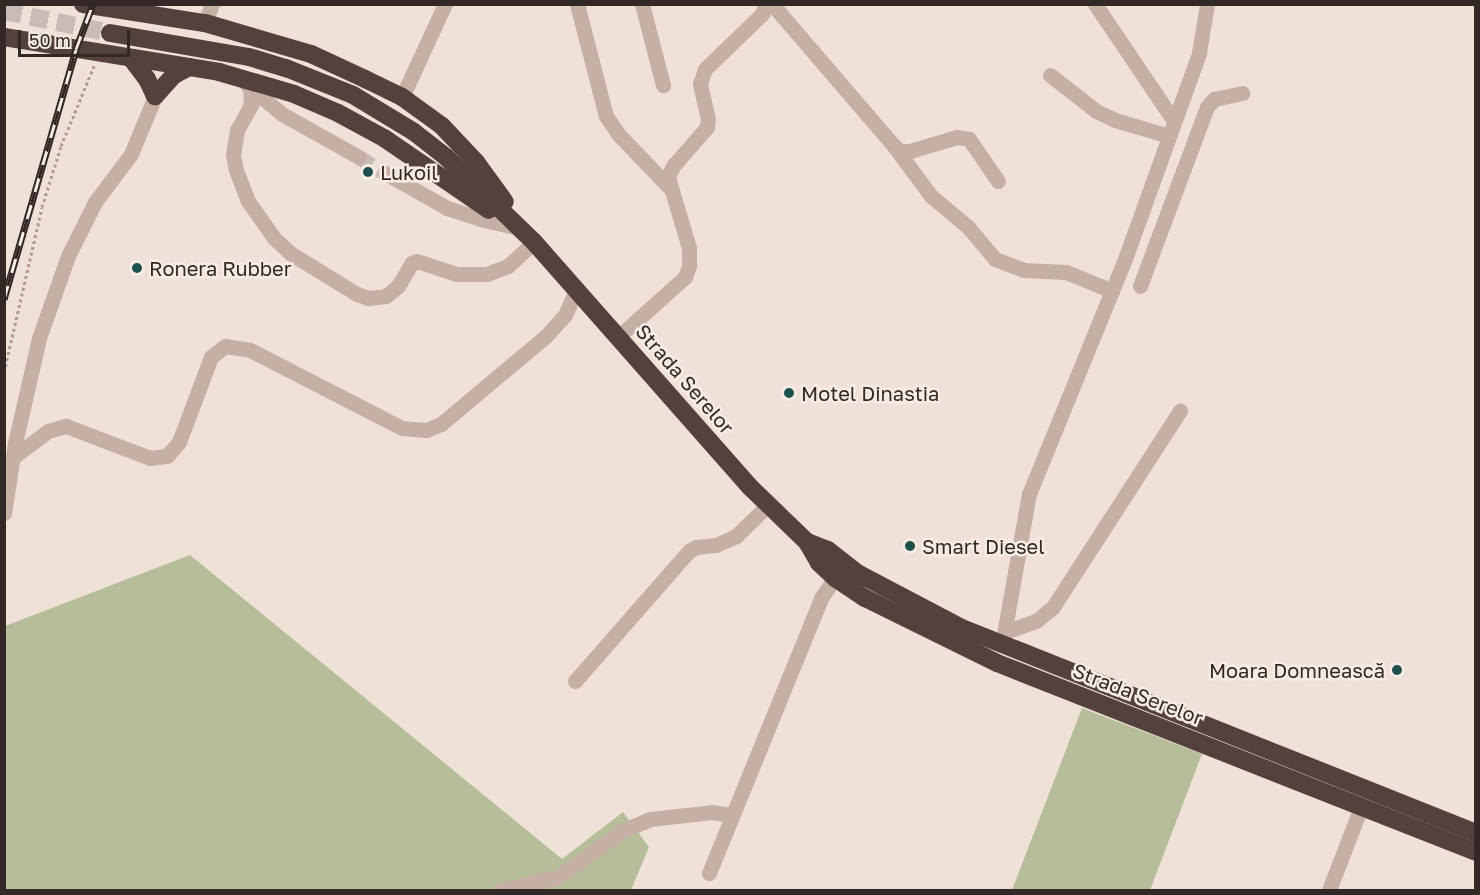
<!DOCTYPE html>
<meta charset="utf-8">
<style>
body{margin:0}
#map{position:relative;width:1480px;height:895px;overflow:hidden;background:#efe1d8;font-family:"Golos Text",sans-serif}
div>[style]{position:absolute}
.green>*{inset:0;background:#b6bd99}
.minor-tunnel>*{height:15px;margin-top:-7.5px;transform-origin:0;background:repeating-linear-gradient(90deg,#c9bcb4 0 15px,transparent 0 23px)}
.highway-tunnel>*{height:18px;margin-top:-9px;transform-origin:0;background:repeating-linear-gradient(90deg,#c9bcb4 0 18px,transparent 0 27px)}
.path>*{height:3px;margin-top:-1.5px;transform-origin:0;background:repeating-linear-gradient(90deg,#b1998f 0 3px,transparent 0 6px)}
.minor>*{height:15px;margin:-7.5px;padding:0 7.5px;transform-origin:7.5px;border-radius:7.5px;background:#c6afa5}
.highway>*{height:18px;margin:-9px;padding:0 9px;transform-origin:9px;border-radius:9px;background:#53413d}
.rail>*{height:7px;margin-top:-3.5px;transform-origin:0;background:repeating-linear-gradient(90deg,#f7ebe4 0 14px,#322826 0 28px);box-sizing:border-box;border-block:2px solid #322826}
.dots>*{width:16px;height:16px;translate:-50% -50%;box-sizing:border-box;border:3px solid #f7ebe4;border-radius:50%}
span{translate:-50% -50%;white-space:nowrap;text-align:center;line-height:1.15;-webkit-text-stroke:5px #f7ebe4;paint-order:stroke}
.poi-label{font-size:20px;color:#322826}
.left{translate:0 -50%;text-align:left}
.right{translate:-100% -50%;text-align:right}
.street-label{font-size:20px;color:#322826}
.frame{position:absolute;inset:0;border:6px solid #322826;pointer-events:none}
.scale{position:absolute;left:18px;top:30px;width:112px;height:27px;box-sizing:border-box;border:3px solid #322826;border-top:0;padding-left:8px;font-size:18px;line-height:21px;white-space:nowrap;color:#322826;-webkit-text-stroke:4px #f7ebe4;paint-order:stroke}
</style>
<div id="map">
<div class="green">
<div style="clip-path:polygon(190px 555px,562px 859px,623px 812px,649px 847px,631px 890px,5px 890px,5px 626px)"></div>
<div style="clip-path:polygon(1082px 708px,1202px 754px,1150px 890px,1012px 890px)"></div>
</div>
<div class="minor-tunnel">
<div style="left:359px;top:157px;width:33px;rotate:31deg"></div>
</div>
<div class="highway-tunnel">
<div style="left:4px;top:11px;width:108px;rotate:11.7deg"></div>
</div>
<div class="path">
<div style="left:4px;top:372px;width:169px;rotate:-77deg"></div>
<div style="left:42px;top:207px;width:64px;rotate:-72.7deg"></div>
<div style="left:61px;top:146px;width:87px;rotate:-67.6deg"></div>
</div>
<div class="minor">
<div style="left:577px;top:4px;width:116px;rotate:75.5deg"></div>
<div style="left:606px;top:116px;width:23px;rotate:56deg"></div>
<div style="left:619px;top:135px;width:74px;rotate:46.1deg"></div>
<div style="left:642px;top:4px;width:84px;rotate:75.5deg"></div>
<div style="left:772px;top:4px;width:187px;rotate:49.3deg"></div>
<div style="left:894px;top:146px;width:9px;rotate:36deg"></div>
<div style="left:901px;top:151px;width:9px"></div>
<div style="left:910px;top:151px;width:49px;rotate:-16.6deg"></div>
<div style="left:957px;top:137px;width:12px;rotate:9deg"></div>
<div style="left:969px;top:139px;width:51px;rotate:55.4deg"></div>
<div style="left:1095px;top:4px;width:141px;rotate:56deg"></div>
<div style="left:205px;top:23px;width:20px;rotate:-70deg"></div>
<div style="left:1050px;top:75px;width:58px;rotate:38deg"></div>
<div style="left:1096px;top:111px;width:21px;rotate:25deg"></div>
<div style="left:1115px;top:120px;width:56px;rotate:16.5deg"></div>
<div style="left:247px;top:85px;width:45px;rotate:39.6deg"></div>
<div style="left:282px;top:114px;width:88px;rotate:29.2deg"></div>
<div style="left:250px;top:88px;width:17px;rotate:87deg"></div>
<div style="left:251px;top:105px;width:29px;rotate:119deg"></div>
<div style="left:237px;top:130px;width:25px;rotate:99deg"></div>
<div style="left:233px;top:155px;width:15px;rotate:79deg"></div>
<div style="left:236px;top:170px;width:33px;rotate:69deg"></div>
<div style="left:248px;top:201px;width:45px;rotate:54.9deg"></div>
<div style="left:274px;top:238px;width:22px;rotate:43deg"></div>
<div style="left:290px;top:253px;width:79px;rotate:31.5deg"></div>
<div style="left:357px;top:294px;width:12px;rotate:20deg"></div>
<div style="left:368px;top:298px;width:18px;rotate:-6deg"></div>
<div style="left:386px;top:296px;width:16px;rotate:-40deg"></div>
<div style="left:398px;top:286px;width:27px;rotate:-59deg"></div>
<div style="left:412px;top:263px;width:5px;rotate:-22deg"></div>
<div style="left:417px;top:261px;width:41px;rotate:18.4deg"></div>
<div style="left:456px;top:274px;width:31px"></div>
<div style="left:487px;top:274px;width:22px;rotate:-21deg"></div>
<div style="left:508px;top:266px;width:35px;rotate:-43deg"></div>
<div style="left:402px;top:97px;width:102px;rotate:-65.2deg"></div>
<div style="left:894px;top:146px;width:62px;rotate:53.5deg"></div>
<div style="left:931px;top:196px;width:48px;rotate:40deg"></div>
<div style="left:968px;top:227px;width:42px;rotate:49.8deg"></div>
<div style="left:995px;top:259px;width:30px;rotate:21deg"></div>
<div style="left:1023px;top:270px;width:43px;rotate:2.7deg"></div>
<div style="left:1066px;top:272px;width:50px;rotate:22.4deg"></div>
<div style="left:387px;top:174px;width:69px;rotate:29.5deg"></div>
<div style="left:447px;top:208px;width:35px;rotate:18deg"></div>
<div style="left:480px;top:219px;width:32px;rotate:13deg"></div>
<div style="left:1140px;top:286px;width:191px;rotate:-69.5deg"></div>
<div style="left:1207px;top:107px;width:11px;rotate:-49deg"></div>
<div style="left:1214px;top:99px;width:29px;rotate:-12deg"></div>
<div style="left:618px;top:337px;width:90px;rotate:-41.8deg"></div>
<div style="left:685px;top:277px;width:12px;rotate:-70deg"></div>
<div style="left:689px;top:266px;width:18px;rotate:-90deg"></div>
<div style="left:689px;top:248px;width:74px;rotate:-106.5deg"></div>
<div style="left:668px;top:177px;width:12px;rotate:-66deg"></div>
<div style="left:673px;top:166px;width:52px;rotate:-48.9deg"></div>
<div style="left:707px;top:127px;width:8px;rotate:-83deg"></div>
<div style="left:708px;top:119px;width:36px;rotate:-103deg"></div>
<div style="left:700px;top:84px;width:16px;rotate:-72deg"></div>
<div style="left:705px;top:69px;width:79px;rotate:-44deg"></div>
<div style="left:762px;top:14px;width:11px;rotate:-68deg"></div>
<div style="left:12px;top:458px;width:45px;rotate:-36.9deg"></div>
<div style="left:48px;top:431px;width:19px;rotate:-16deg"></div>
<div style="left:66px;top:426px;width:90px;rotate:20.9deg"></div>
<div style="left:150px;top:458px;width:17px;rotate:-7deg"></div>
<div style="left:167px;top:456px;width:18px;rotate:-49deg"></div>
<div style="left:179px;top:442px;width:91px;rotate:-69.4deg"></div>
<div style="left:211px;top:357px;width:18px;rotate:-38deg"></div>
<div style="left:225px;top:346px;width:25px;rotate:9deg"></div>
<div style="left:250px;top:350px;width:171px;rotate:27.2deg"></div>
<div style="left:402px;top:428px;width:24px;rotate:5deg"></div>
<div style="left:426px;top:430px;width:16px;rotate:-22deg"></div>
<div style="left:441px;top:424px;width:137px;rotate:-40deg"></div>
<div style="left:546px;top:336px;width:28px;rotate:-48deg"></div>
<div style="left:565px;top:315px;width:27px;rotate:-66deg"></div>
<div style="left:4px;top:513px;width:71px;rotate:-81.1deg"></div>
<div style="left:15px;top:443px;width:108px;rotate:-77.1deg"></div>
<div style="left:39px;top:338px;width:87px;rotate:-70.5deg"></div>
<div style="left:68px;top:256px;width:60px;rotate:-63.4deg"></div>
<div style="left:95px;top:202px;width:60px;rotate:-53.1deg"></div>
<div style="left:131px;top:154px;width:63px;rotate:-67.5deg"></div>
<div style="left:1005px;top:632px;width:33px;rotate:-20deg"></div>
<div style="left:1036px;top:621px;width:22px;rotate:-39deg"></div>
<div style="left:1053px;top:607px;width:234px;rotate:-57.1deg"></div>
<div style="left:1002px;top:645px;width:153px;rotate:-79.9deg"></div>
<div style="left:1029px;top:494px;width:254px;rotate:-67.8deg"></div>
<div style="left:1125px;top:259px;width:219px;rotate:-70.2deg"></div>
<div style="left:1199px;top:53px;width:50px;rotate:-80.7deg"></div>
<div style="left:575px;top:681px;width:173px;rotate:-48.8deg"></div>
<div style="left:689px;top:551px;width:8px;rotate:-30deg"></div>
<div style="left:696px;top:547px;width:20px;rotate:-6deg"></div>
<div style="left:716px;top:545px;width:22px;rotate:-24deg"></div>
<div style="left:736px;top:536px;width:43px;rotate:-44.1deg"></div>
<div style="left:709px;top:873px;width:297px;rotate:-67.8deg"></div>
<div style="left:821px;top:598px;width:24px;rotate:-55deg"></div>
<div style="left:501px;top:890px;width:58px;rotate:-12.8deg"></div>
<div style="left:558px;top:877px;width:79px;rotate:-35.7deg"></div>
<div style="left:622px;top:831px;width:30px;rotate:-23deg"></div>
<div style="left:650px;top:819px;width:62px;rotate:-6.4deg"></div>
<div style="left:712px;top:812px;width:19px;rotate:9deg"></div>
<div style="left:1329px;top:890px;width:89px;rotate:-68.9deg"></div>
</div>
<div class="highway">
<div style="left:83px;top:4px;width:123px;rotate:8.9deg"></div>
<div style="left:205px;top:23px;width:110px;rotate:16.3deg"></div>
<div style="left:311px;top:54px;width:60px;rotate:24.8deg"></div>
<div style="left:365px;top:79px;width:41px;rotate:25.9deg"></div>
<div style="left:402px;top:97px;width:49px;rotate:35.9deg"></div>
<div style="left:442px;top:126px;width:50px;rotate:46.6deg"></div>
<div style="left:476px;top:162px;width:49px;rotate:54.1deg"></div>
<div style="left:110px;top:33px;width:141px;rotate:9.8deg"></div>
<div style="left:249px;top:57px;width:39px;rotate:17deg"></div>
<div style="left:286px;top:68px;width:72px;rotate:21.9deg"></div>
<div style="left:353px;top:95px;width:71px;rotate:31.2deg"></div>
<div style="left:414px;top:132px;width:41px;rotate:38deg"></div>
<div style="left:446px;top:157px;width:122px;rotate:44deg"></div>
<div style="left:534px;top:242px;width:325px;rotate:48.6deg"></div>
<div style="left:749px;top:486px;width:81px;rotate:44deg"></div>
<div style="left:807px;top:542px;width:24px;rotate:60deg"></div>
<div style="left:819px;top:563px;width:22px;rotate:43deg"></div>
<div style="left:835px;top:578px;width:36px;rotate:34deg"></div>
<div style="left:865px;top:598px;width:147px;rotate:26.2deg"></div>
<div style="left:997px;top:663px;width:515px;rotate:21.53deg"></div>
<div style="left:4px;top:37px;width:218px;rotate:9.2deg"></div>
<div style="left:219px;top:72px;width:78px;rotate:16.3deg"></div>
<div style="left:294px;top:94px;width:48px;rotate:23.4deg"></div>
<div style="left:338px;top:113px;width:52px;rotate:28.5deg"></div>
<div style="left:384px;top:138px;width:127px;rotate:34.4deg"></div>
<div style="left:131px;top:58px;width:26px;rotate:53deg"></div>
<div style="left:147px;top:79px;width:19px;rotate:65deg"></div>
<div style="left:155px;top:96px;width:28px;rotate:-48deg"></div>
<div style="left:174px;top:75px;width:17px;rotate:-28deg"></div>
<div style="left:807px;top:542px;width:22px;rotate:21deg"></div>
<div style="left:828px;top:550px;width:39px;rotate:38deg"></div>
<div style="left:859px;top:574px;width:116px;rotate:27.7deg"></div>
<div style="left:962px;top:628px;width:553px;rotate:21.74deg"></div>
</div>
<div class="rail">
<div style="left:4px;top:299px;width:260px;rotate:-73.9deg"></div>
<div style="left:76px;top:49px;width:48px;rotate:-69.3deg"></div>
</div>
<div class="dots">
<div style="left:368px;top:172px;background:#1e504d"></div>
<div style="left:137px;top:268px;background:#1e504d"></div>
<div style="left:789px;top:393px;background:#1e504d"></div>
<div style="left:910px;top:546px;background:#1e504d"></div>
<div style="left:1397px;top:670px;background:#1e504d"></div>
</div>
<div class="poi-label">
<span class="left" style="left:380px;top:172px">Lukoil</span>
<span class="left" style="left:149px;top:268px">Ronera Rubber</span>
<span class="left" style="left:801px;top:393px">Motel Dinastia</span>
<span class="left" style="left:922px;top:546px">Smart Diesel</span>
<span class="right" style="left:1385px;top:670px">Moara Domnească</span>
</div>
<div class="street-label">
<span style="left:685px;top:379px;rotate:49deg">Strada Serelor</span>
<span style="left:1138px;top:694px;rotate:21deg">Strada Serelor</span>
</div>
<div class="frame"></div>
<div class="scale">50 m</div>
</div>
